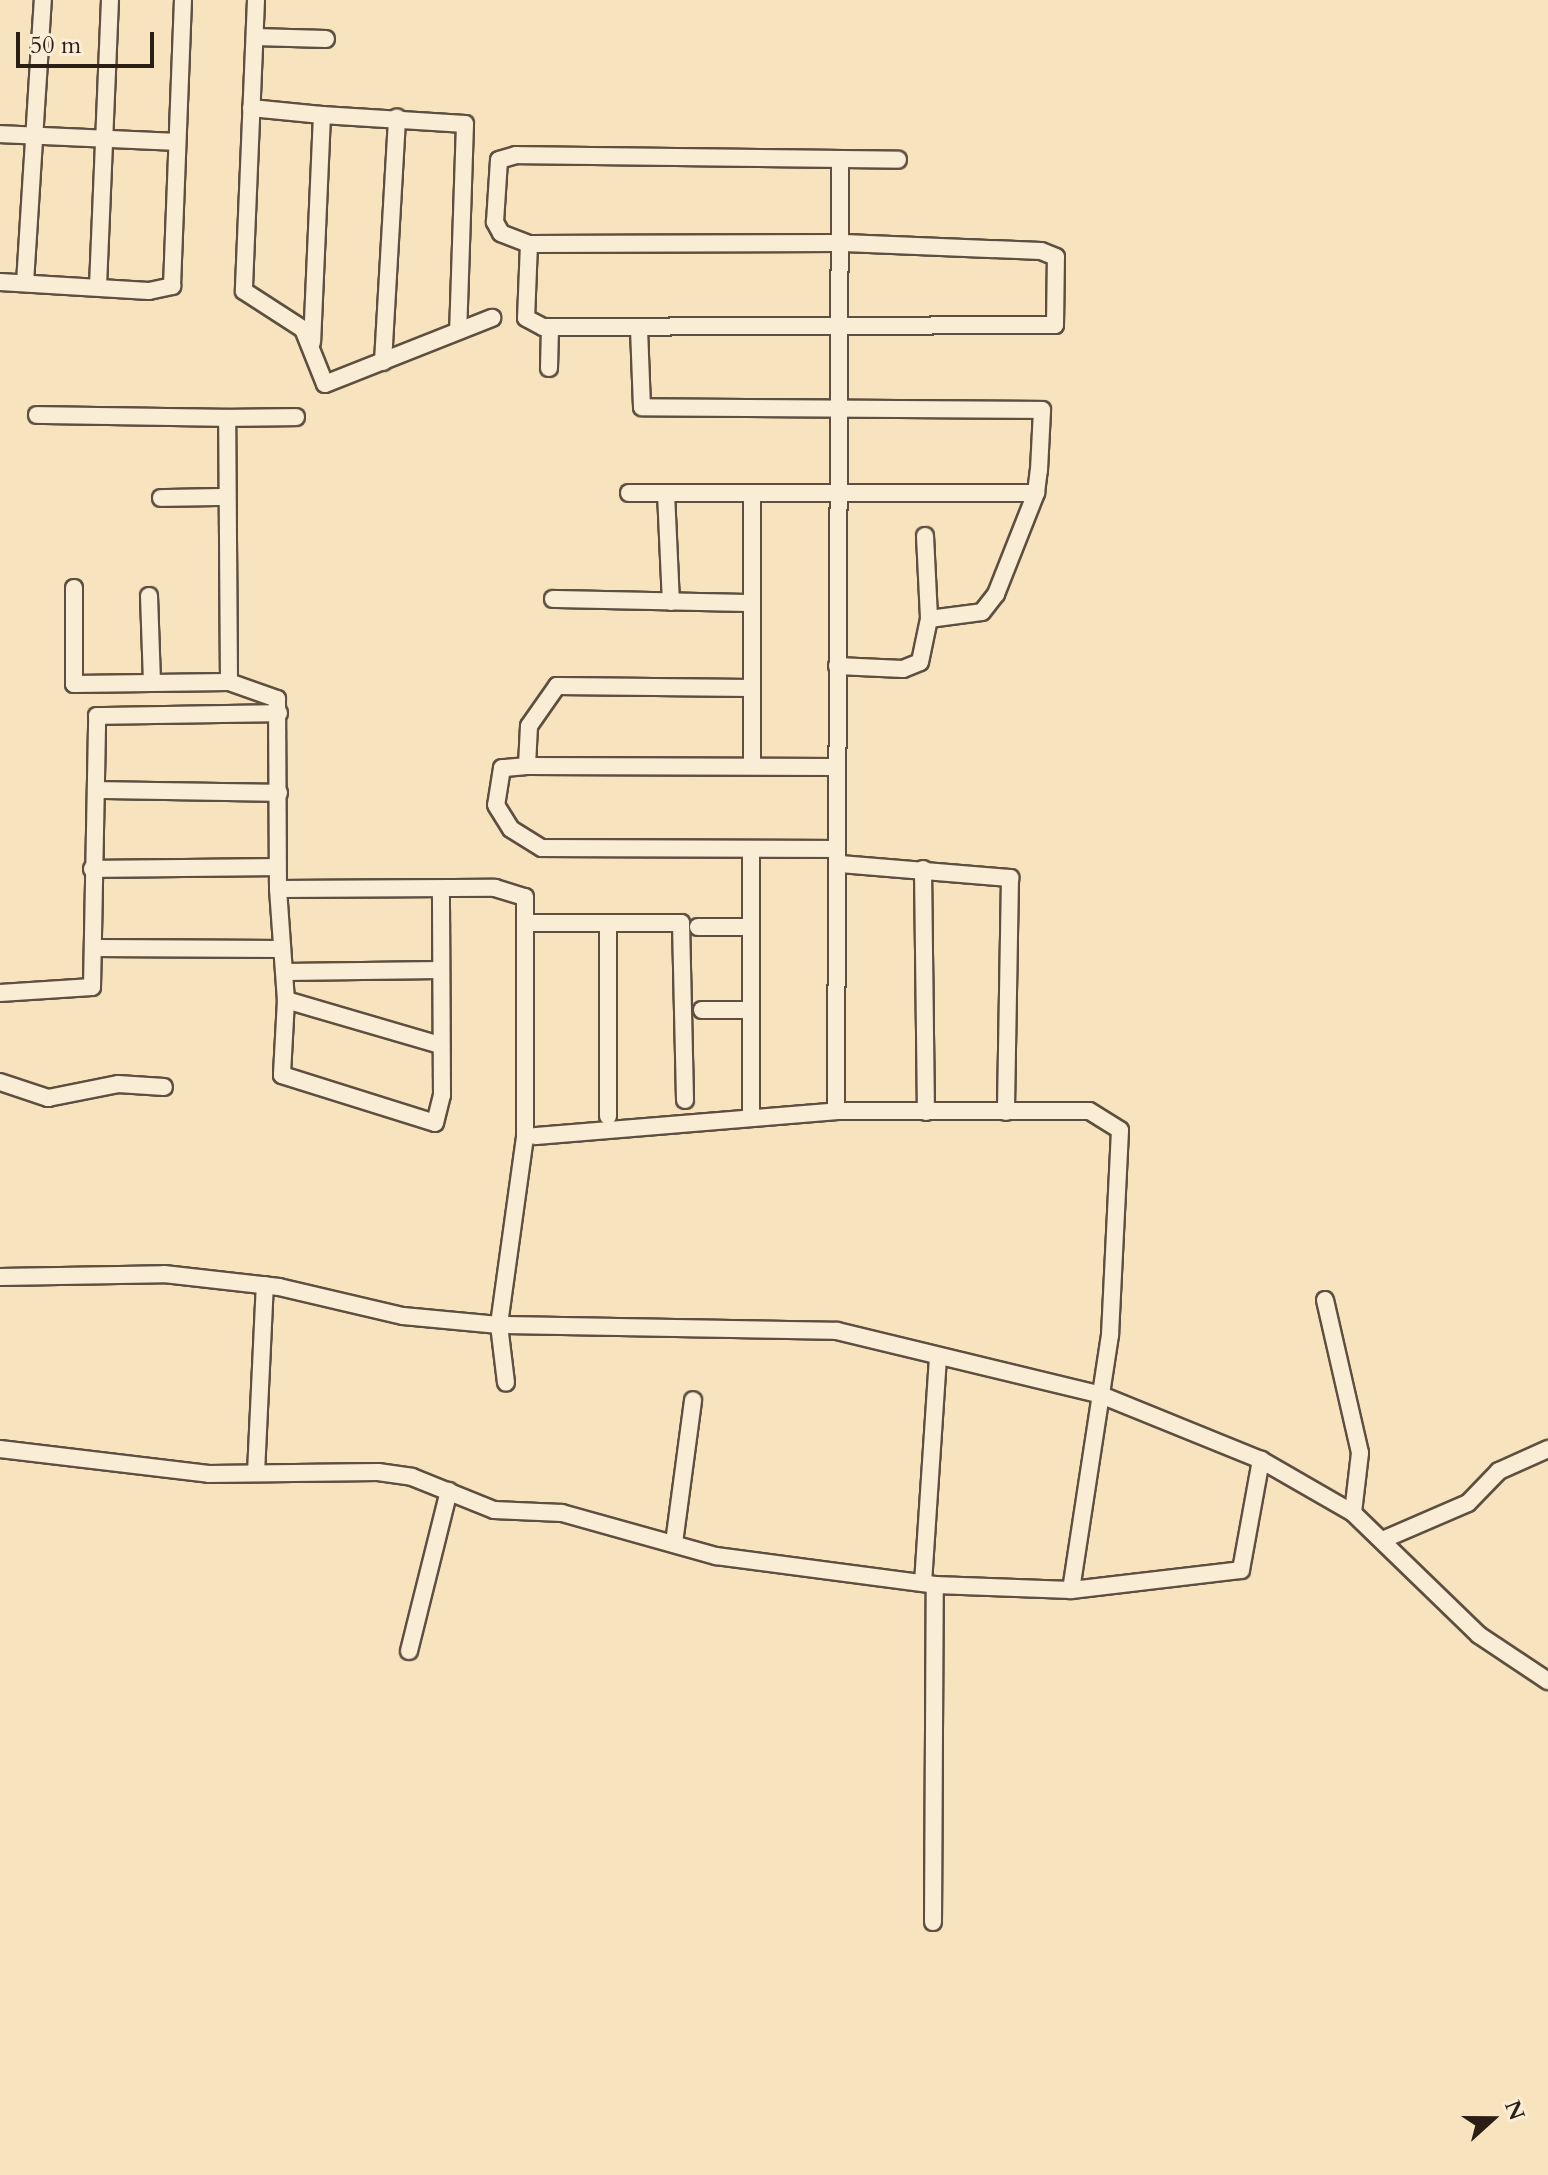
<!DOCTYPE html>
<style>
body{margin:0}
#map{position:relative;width:1548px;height:2175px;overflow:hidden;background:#f7e3be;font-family:Cardo,serif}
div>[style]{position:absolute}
.roads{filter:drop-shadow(2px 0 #5e4f41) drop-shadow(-2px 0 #5e4f41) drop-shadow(0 2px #5e4f41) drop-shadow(0 -2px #5e4f41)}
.street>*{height:16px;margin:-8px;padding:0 8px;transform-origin:8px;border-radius:8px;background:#faedd5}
span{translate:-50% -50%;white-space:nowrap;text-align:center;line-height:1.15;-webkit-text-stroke:6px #faedd5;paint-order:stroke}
.north{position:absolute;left:1452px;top:2079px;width:80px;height:80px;-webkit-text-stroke:6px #faedd5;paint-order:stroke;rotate:69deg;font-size:22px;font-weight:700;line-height:32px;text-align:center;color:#2b1e17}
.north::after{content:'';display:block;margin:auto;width:28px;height:36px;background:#2b1e17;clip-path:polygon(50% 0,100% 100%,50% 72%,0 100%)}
.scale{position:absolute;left:16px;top:32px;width:138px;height:36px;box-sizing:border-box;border:4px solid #2b1e17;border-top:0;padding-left:10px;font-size:24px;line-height:28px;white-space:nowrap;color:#2b1e17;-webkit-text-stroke:6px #faedd5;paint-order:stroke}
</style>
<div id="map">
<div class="roads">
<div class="street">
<div style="left:256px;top:0;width:291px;rotate:92.4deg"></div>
<div style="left:244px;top:291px;width:70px;rotate:32.8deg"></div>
<div style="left:303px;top:329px;width:59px;rotate:68.2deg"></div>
<div style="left:325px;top:384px;width:180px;rotate:-21.6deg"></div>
<div style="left:255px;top:37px;width:71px;rotate:1.6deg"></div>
<div style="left:251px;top:108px;width:71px;rotate:5.6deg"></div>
<div style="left:322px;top:115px;width:227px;rotate:92.5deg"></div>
<div style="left:322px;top:115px;width:143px;rotate:3.6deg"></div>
<div style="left:465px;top:124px;width:207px;rotate:91.9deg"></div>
<div style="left:0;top:134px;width:176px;rotate:2.6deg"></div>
<div style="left:529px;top:244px;width:74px;rotate:92.3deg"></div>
<div style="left:526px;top:318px;width:19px;rotate:28deg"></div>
<div style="left:543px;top:327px;width:512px;rotate:-0.22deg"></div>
<div style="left:1055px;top:325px;width:68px;rotate:-89.2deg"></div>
<div style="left:1056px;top:257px;width:16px;rotate:-158deg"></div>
<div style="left:1041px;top:251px;width:203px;rotate:-177.7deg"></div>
<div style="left:838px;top:243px;width:309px;rotate:179.8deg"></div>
<div style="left:529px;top:244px;width:30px;rotate:-159deg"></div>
<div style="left:501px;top:233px;width:13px;rotate:-119deg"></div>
<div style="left:495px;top:222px;width:62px;rotate:-86.3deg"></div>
<div style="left:499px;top:160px;width:18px;rotate:-16deg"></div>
<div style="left:516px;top:155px;width:382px;rotate:0.7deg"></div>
<div style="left:0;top:282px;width:149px;rotate:3.5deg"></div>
<div style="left:149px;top:291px;width:24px;rotate:-12deg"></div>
<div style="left:172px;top:286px;width:286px;rotate:-87.8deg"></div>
<div style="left:25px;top:283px;width:284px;rotate:-86.4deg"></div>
<div style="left:98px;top:286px;width:286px;rotate:-87.6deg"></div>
<div style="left:383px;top:362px;width:245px;rotate:-86.7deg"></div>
<div style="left:549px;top:368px;width:41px;rotate:-88.6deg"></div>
<div style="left:37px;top:415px;width:190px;rotate:0.9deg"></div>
<div style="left:629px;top:493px;width:407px"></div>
<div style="left:1036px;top:493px;width:23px;rotate:-83deg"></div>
<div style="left:1039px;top:470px;width:60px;rotate:-87.1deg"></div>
<div style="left:1042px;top:410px;width:400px;rotate:-179.6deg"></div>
<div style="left:642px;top:407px;width:79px;rotate:-92.2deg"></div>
<div style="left:666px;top:493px;width:109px;rotate:87.4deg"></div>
<div style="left:161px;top:498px;width:66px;rotate:-0.9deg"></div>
<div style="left:925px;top:536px;width:83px;rotate:87.2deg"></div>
<div style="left:74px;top:588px;width:96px;rotate:90deg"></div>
<div style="left:74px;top:684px;width:155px;rotate:-0.7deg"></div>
<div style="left:229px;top:682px;width:51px;rotate:19.5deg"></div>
<div style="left:277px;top:699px;width:190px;rotate:89.7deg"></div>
<div style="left:278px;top:889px;width:217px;rotate:-0.3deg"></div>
<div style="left:495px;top:888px;width:31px;rotate:17deg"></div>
<div style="left:525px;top:897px;width:240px;rotate:90deg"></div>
<div style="left:525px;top:1137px;width:190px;rotate:97.9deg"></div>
<div style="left:499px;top:1325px;width:58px;rotate:83.1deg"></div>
<div style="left:149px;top:596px;width:86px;rotate:88deg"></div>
<div style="left:553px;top:599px;width:198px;rotate:1.2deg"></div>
<div style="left:837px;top:666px;width:66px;rotate:2.6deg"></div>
<div style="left:903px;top:669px;width:18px;rotate:-22deg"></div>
<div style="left:920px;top:662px;width:44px;rotate:-78.2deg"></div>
<div style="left:929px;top:619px;width:53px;rotate:-7.5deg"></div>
<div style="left:982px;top:612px;width:23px;rotate:-52deg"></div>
<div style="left:996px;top:594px;width:109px;rotate:-68.4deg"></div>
<div style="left:229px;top:682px;width:264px;rotate:-90.4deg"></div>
<div style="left:227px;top:418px;width:69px;rotate:-0.8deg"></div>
<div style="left:751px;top:688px;width:194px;rotate:-179.4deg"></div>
<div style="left:557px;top:686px;width:49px;rotate:125deg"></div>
<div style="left:529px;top:726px;width:40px;rotate:92.9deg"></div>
<div style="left:527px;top:766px;width:309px;rotate:0.2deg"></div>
<div style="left:752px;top:765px;width:272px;rotate:-90deg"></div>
<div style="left:527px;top:766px;width:25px;rotate:175deg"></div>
<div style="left:502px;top:768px;width:37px;rotate:99deg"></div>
<div style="left:496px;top:805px;width:28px;rotate:58deg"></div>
<div style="left:511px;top:829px;width:36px;rotate:32deg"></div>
<div style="left:542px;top:848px;width:295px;rotate:0.2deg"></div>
<div style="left:98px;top:790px;width:181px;rotate:0.9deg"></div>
<div style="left:839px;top:864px;width:172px;rotate:4.7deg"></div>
<div style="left:1010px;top:878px;width:234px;rotate:91deg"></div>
<div style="left:92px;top:869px;width:183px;rotate:-0.6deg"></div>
<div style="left:923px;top:869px;width:243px;rotate:89.3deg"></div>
<div style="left:278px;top:889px;width:111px;rotate:85.9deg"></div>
<div style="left:286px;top:1000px;width:75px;rotate:93.1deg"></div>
<div style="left:282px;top:1075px;width:160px;rotate:17.4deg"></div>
<div style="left:435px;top:1123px;width:29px;rotate:-76deg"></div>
<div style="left:442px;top:1095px;width:205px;rotate:-90.3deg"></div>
<div style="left:527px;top:923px;width:154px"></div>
<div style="left:681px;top:923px;width:177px;rotate:88.7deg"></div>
<div style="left:608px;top:924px;width:192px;rotate:90deg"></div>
<div style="left:698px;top:927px;width:53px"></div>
<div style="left:94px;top:948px;width:187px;rotate:0.3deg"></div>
<div style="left:285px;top:972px;width:155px;rotate:-0.7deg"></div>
<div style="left:0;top:993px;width:92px;rotate:-3.7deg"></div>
<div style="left:92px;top:987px;width:271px;rotate:-88.9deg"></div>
<div style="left:97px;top:716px;width:182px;rotate:-0.9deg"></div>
<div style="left:286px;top:1000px;width:160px;rotate:16.3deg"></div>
<div style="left:702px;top:1010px;width:49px"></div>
<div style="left:0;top:1082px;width:51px;rotate:18.4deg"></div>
<div style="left:48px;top:1098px;width:71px;rotate:-11.3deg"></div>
<div style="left:118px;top:1084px;width:46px;rotate:3.7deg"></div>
<div style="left:751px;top:1113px;width:263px;rotate:-90deg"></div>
<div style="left:535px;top:1136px;width:302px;rotate:-4.7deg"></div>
<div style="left:0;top:1277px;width:164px;rotate:-1deg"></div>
<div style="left:164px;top:1274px;width:116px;rotate:6.4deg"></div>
<div style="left:279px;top:1287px;width:127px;rotate:13.2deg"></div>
<div style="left:403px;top:1316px;width:96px;rotate:5.4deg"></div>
<div style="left:499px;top:1325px;width:338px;rotate:1deg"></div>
<div style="left:837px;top:1331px;width:272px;rotate:13.6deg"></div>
<div style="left:1101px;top:1395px;width:173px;rotate:22.1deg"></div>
<div style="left:1261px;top:1460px;width:106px;rotate:29.9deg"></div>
<div style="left:1353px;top:1513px;width:175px;rotate:44.1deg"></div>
<div style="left:1479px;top:1635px;width:83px;rotate:33.7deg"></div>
<div style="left:1325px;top:1300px;width:157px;rotate:77.1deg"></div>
<div style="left:1360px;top:1453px;width:60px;rotate:96.7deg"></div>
<div style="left:0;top:1449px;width:210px;rotate:6.8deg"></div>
<div style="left:209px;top:1474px;width:169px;rotate:-0.7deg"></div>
<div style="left:378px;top:1472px;width:34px;rotate:8deg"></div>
<div style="left:412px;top:1477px;width:88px;rotate:21.9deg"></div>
<div style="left:494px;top:1510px;width:68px;rotate:2.5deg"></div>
<div style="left:562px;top:1513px;width:160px;rotate:15.6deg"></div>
<div style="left:716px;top:1556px;width:221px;rotate:7.5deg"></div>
<div style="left:935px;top:1585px;width:136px;rotate:2.1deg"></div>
<div style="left:1071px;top:1590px;width:258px;rotate:-81.3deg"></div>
<div style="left:1110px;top:1335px;width:205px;rotate:-87.2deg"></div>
<div style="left:1120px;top:1130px;width:36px;rotate:-148deg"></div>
<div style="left:1089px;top:1111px;width:253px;rotate:180deg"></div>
<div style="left:836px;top:1111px;width:951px;rotate:-89.76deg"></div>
<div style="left:256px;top:1473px;width:188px;rotate:-87.3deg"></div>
<div style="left:1387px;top:1538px;width:88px;rotate:-23.4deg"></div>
<div style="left:1468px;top:1503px;width:45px;rotate:-45.9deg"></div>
<div style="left:1499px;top:1471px;width:54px;rotate:-24.2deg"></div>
<div style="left:674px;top:1543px;width:144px;rotate:-82.4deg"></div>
<div style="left:923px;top:1583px;width:227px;rotate:-86.2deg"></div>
<div style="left:1071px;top:1590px;width:171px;rotate:-6.7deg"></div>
<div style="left:1241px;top:1570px;width:112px;rotate:-79.7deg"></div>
<div style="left:409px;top:1651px;width:165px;rotate:-76deg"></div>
<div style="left:933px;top:1922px;width:337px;rotate:-89.7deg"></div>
</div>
</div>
<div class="north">N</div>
<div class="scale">50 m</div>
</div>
